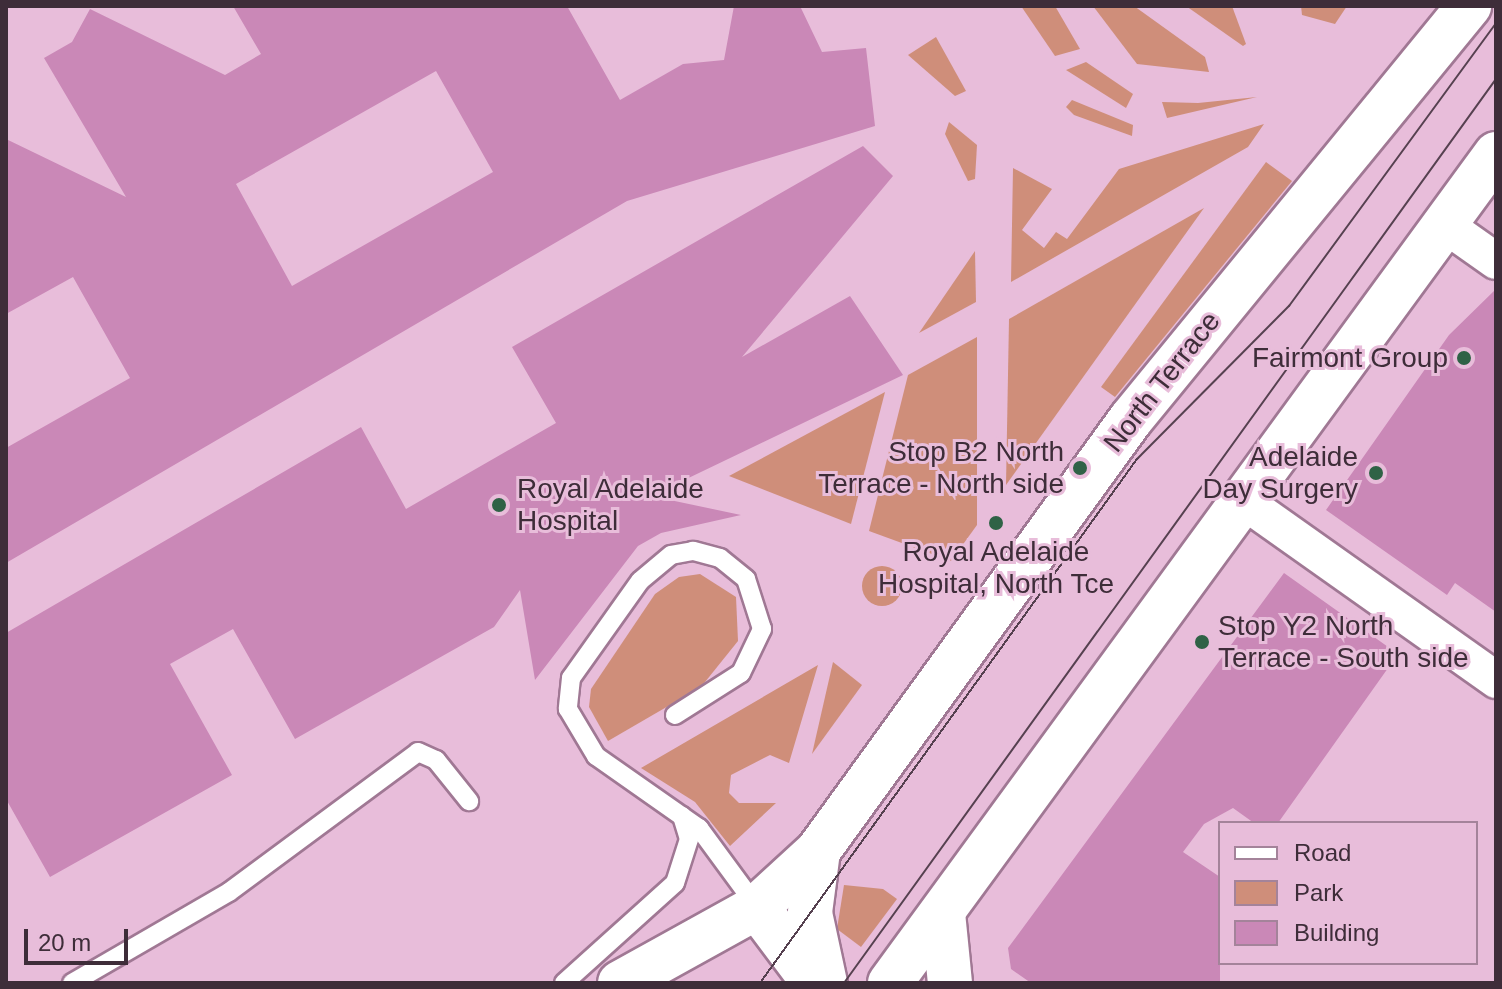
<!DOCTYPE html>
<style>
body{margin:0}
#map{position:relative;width:1502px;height:989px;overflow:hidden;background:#e8bdda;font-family:Helvetica,sans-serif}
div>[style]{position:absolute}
.green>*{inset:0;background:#cf8e7a}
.round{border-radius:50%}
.building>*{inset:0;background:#ca88b7}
.roads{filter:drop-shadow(2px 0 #a07894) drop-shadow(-2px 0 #a07894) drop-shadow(0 2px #a07894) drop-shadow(0 -2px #a07894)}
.lane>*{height:18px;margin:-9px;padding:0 9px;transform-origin:9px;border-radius:9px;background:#fff}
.street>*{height:36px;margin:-18px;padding:0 18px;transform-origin:18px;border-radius:18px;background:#fff}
.secondary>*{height:44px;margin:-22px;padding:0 22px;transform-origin:22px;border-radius:22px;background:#fff}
.tram>*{height:2px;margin:-1px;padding:0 1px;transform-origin:1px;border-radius:1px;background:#564150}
.dots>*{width:22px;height:22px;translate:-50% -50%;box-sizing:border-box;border:4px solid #e8bdda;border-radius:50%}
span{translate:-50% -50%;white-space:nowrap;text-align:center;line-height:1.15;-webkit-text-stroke:6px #e8bdda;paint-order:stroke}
.poi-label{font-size:28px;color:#3e2d39}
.right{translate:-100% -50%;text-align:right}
.left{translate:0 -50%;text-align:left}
.street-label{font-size:28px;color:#3e2d39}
.frame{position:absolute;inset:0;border:8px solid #3e2d39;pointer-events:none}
.legend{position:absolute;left:1218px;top:821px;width:260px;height:144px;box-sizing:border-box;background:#e8bdda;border:2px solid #a4839a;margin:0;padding:10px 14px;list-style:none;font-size:24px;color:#3e2d39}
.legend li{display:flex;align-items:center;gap:16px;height:40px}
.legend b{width:40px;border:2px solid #a4839a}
.scale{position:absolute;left:24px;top:929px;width:104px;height:36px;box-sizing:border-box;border:4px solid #3e2d39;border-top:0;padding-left:10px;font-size:24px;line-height:28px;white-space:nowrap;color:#3e2d39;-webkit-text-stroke:6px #e8bdda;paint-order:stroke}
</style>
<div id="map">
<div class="green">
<div style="clip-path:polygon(1021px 6px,1055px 6px,1080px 49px,1055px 56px)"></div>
<div style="clip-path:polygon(1093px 6px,1134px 6px,1205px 57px,1209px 72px,1137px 64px)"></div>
<div style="clip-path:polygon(1186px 6px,1232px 6px,1246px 44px,1243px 46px)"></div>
<div style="clip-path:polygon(1301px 6px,1347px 6px,1335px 24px,1302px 15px)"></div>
<div style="clip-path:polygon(936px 37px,966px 91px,955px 96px,908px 55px)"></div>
<div style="clip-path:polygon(1086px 62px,1133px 94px,1126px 108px,1066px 70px)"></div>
<div style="clip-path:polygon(1257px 97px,1167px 118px,1162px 102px,1198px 103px)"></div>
<div style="clip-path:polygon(1072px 100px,1133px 125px,1132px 136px,1074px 115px,1066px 107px)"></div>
<div style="clip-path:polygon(949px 122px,977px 145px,975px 179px,968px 181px,945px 134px)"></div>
<div style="clip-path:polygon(1264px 124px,1248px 147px,1011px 282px,1013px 168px,1052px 189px,1022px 230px,1044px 248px,1056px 232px,1067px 239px,1119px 169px)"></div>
<div style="clip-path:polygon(1266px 162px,1292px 181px,1115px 397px,1101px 387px)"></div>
<div style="clip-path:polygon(1204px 208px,1006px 485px,1009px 319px)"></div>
<div style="clip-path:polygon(975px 251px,976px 302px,919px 333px)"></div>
<div style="clip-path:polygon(977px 337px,977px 525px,951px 561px,869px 531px,908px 375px)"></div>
<div style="clip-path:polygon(885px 392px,851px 524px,729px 476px)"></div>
<div class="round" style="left:862px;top:566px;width:40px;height:40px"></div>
<div style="clip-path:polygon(700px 574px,736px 597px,738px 641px,701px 687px,608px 741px,589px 707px,591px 689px,655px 594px,679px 577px)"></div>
<div style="clip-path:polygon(833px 662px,862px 685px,812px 754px)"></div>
<div style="clip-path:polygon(818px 665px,789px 763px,770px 755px,731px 775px,729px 793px,739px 803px,776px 803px,730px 846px,695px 802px,641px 768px)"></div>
<div style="clip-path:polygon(844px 885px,883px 889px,897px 899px,861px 947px,837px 929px)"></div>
</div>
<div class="building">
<div style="clip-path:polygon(evenodd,233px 6px,567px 6px,620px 100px,683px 64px,724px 60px,734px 6px,800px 6px,822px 52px,866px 48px,875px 126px,627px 201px,6px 563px,6px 448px,130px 378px,73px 277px,6px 314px,6px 139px,126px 197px,44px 58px,72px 42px,90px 9px,225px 75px,261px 54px,233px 6px,436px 71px,493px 172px,292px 286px,236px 184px,436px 71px)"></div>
<div style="clip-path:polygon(863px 146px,893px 176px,742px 357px,850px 296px,903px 375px,651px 496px,741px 515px,661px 533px,638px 546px,535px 680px,520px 590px,494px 627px,295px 739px,233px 629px,170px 664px,232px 775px,50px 877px,6px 799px,6px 633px,361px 427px,406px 509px,556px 423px,512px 347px)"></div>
<div style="clip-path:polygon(1496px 289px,1496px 612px,1455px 583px,1447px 595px,1326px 510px,1449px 335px)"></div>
<div style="clip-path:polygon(1284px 573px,1398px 654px,1278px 823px,1254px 823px,1233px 808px,1204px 824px,1183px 852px,1220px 877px,1220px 983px,1031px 983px,1011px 969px,1008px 948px)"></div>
</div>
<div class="roads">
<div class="lane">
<div style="left:675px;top:715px;width:78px;rotate:-32.5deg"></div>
<div style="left:741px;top:673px;width:49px;rotate:-64.5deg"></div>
<div style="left:762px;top:629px;width:52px;rotate:-107.7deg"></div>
<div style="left:746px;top:579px;width:33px;rotate:-141deg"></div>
<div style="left:720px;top:558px;width:28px;rotate:-165deg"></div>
<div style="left:693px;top:551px;width:22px;rotate:170deg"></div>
<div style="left:671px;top:555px;width:40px;rotate:140deg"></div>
<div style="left:640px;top:581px;width:119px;rotate:125.4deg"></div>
<div style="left:571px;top:678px;width:31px;rotate:96deg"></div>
<div style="left:568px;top:709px;width:55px;rotate:59.2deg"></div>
<div style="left:596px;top:756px;width:126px;rotate:35deg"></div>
<div style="left:699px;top:828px;width:98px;rotate:53.7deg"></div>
<div style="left:72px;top:983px;width:181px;rotate:-30.1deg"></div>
<div style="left:229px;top:892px;width:235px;rotate:-36.5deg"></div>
<div style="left:418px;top:752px;width:20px;rotate:24deg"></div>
<div style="left:436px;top:760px;width:53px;rotate:51.2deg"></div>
<div style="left:564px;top:983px;width:149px;rotate:-42deg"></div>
<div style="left:675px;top:883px;width:46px;rotate:-72.3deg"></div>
<div style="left:689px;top:839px;width:24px;rotate:-107deg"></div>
</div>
<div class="street">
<div style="left:1445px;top:225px;width:62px;rotate:35.2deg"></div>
<div style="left:1245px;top:502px;width:308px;rotate:35.3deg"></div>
</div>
<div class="secondary">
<div style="left:818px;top:851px;width:63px;rotate:97.4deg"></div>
<div style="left:810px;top:913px;width:72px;rotate:77.9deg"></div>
<div style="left:757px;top:907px;width:95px;rotate:53.1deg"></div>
<div style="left:943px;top:913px;width:70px;rotate:84.3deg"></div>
<div style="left:620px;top:983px;width:157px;rotate:-29deg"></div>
<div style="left:757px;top:907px;width:83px;rotate:-42.6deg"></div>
<div style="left:818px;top:851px;width:533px;rotate:-54.08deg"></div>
<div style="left:1131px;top:419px;width:534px;rotate:-50.7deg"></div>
<div style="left:890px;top:983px;width:1027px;rotate:-53.83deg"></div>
</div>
</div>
<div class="tram">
<div style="left:760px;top:983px;width:646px;rotate:-54.27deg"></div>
<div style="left:1137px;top:459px;width:216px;rotate:-45.2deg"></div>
<div style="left:1289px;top:306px;width:351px;rotate:-53.8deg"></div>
<div style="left:844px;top:983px;width:1115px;rotate:-54.2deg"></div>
</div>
<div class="dots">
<div style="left:1464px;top:358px;background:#2f6246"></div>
<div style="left:1080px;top:468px;background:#2f6246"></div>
<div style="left:1376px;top:473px;background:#2f6246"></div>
<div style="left:499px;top:505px;background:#2f6246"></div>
<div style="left:996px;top:523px;background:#2f6246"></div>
<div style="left:1202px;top:642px;background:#2f6246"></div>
</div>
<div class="poi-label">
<span class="right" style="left:1448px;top:358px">Fairmont Group</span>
<span class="right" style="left:1064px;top:468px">Stop B2 North<br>Terrace - North side</span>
<span class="right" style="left:1358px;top:473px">Adelaide<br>Day Surgery</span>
<span class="left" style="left:517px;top:505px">Royal Adelaide<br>Hospital</span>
<span style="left:996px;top:568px">Royal Adelaide<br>Hospital, North Tce</span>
<span class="left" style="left:1218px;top:642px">Stop Y2 North<br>Terrace - South side</span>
</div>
<div class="street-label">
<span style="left:1162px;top:382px;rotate:-52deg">North Terrace</span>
</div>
<div class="frame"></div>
<ul class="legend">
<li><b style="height:10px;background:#fff"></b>Road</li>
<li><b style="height:22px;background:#cf8e7a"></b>Park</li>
<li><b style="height:22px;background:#ca88b7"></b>Building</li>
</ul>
<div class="scale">20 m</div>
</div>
